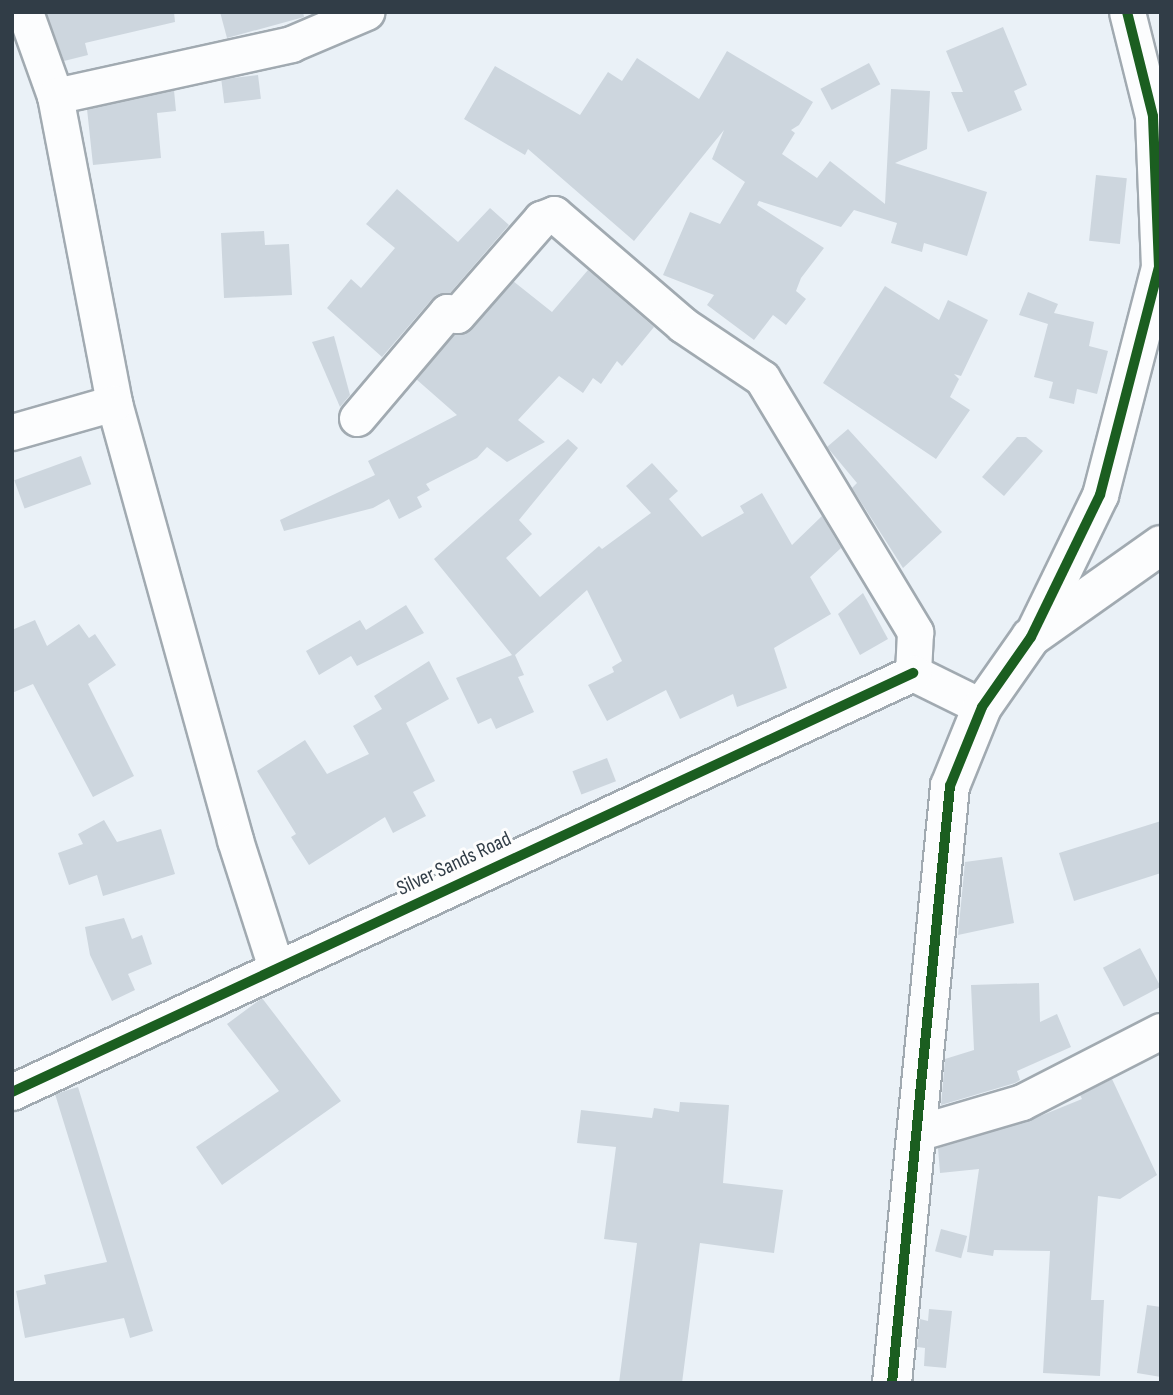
<!DOCTYPE html>
<style>
body{margin:0}
#map{position:relative;width:1173px;height:1395px;overflow:hidden;background:#eaf1f7;font-family:"Sofia Sans Condensed",sans-serif}
div>[style]{position:absolute}
.building>*{inset:0;background:#cdd6de;transform-origin:0 0}
.roads{filter:drop-shadow(2px 0 #a1aab1) drop-shadow(-2px 0 #a1aab1) drop-shadow(0 2px #a1aab1) drop-shadow(0 -2px #a1aab1)}
.minor>*{height:35px;margin:-17.5px;padding:0 17.5px;transform-origin:17.5px;border-radius:17.5px;background:#fcfdfe}
.tertiary>*{height:38px;margin:-19px;padding:0 19px;transform-origin:19px;border-radius:19px;background:#fcfdfe}
.cycleway>*{height:10px;margin:-5px;padding:0 5px;transform-origin:5px;border-radius:5px;background:#1b5e20}
span{translate:-50% -50%;white-space:nowrap;text-align:center;line-height:1.15;-webkit-text-stroke:6px #fdfdfd;paint-order:stroke}
.street-label{font-size:21px;color:#313d47}
.frame{position:absolute;inset:0;border:14px solid #313d47;pointer-events:none}
</style>
<div id="map">
<div class="building">
<div style="clip-path:polygon(46px 12px,174px 12px,175px 22px,85px 43px,88px 55px,64px 61px)"></div>
<div style="clip-path:polygon(220px 12px,303px 12px,304px 17px,227px 38px)"></div>
<div style="clip-path:polygon(1003px 27px,1027px 85px,1014px 91px,1022px 110px,968px 132px,951px 92px,963px 92px,946px 51px)"></div>
<div style="clip-path:polygon(727px 51px,813px 102px,799px 125px,791px 130px,795px 133px,782px 154px,817px 178px,830px 161px,885px 204px,891px 89px,930px 91px,927px 149px,895px 163px,987px 192px,967px 256px,924px 243px,922px 252px,891px 243px,897px 223px,854px 210px,841px 227px,759px 201px,757px 205px,824px 248px,801px 278px,796px 291px,806px 299px,786px 325px,773px 315px,754px 340px,707px 305px,714px 295px,663px 275px,690px 212px,720px 224px,745px 182px,712px 159px,724px 130px,634px 241px,528px 149px,525px 155px,464px 119px,495px 66px,580px 115px,608px 72px,622px 81px,637px 58px,699px 99px)"></div>
<div style="left:869px;top:63px;width:24px;height:55px;rotate:62deg"></div>
<div style="left:258px;top:75px;width:24px;height:37px;rotate:83deg"></div>
<div style="clip-path:polygon(174px 90px,176px 111px,157px 113px,161px 158px,93px 165px,87px 109px)"></div>
<div style="left:1096px;top:175px;width:31px;height:66px;rotate:6deg"></div>
<div style="clip-path:polygon(397px 189px,458px 242px,490px 208px,509px 225px,450px 293px,432px 299px,382px 357px,327px 308px,351px 279px,361px 288px,395px 248px,366px 224px)"></div>
<div style="clip-path:polygon(264px 231px,265px 245px,289px 244px,292px 295px,224px 298px,221px 233px)"></div>
<div style="clip-path:polygon(588px 270px,654px 327px,622px 366px,617px 361px,601px 384px,593px 378px,583px 393px,559px 376px,518px 420px,545px 442px,507px 462px,487px 447px,477px 458px,426px 484px,430px 490px,417px 497px,422px 507px,399px 519px,389px 499px,373px 508px,284px 531px,280px 520px,375px 475px,368px 461px,457px 415px,416px 379px,454px 334px,472px 328px,513px 281px,552px 312px)"></div>
<div style="clip-path:polygon(885px 286px,939px 320px,948px 300px,988px 320px,961px 376px,954px 374px,959px 379px,950px 397px,970px 410px,936px 459px,823px 383px)"></div>
<div style="clip-path:polygon(1028px 292px,1058px 304px,1054px 313px,1094px 322px,1089px 346px,1108px 351px,1097px 394px,1077px 389px,1074px 404px,1049px 398px,1053px 382px,1034px 377px,1048px 324px,1019px 315px)"></div>
<div style="clip-path:polygon(334px 336px,350px 395px,340px 407px,312px 342px)"></div>
<div style="clip-path:polygon(848px 429px,942px 532px,903px 568px,852px 488px,857px 483px,827px 447px)"></div>
<div style="clip-path:polygon(1017px 437px,1026px 437px,1043px 451px,1004px 496px,982px 477px)"></div>
<div style="clip-path:polygon(568px 439px,578px 448px,519px 520px,532px 534px,506px 558px,540px 597px,599px 546px,602px 549px,651px 513px,626px 486px,652px 463px,678px 491px,669px 499px,702px 537px,744px 513px,740px 506px,762px 493px,792px 545px,822px 516px,841px 548px,810px 577px,831px 614px,774px 648px,787px 688px,737px 707px,733px 694px,680px 719px,666px 690px,607px 721px,588px 685px,614px 672px,612px 667px,622px 661px,587px 590px,515px 655px,524px 675px,518px 677px,534px 712px,496px 729px,491px 718px,478px 724px,456px 678px,512px 655px,434px 559px)"></div>
<div style="left:81px;top:456px;width:30px;height:71px;rotate:70deg"></div>
<div style="clip-path:polygon(863px 593px,888px 639px,860px 655px,838px 614px)"></div>
<div style="clip-path:polygon(406px 605px,424px 633px,357px 666px,351px 656px,319px 675px,306px 651px,360px 620px,366px 630px)"></div>
<div style="clip-path:polygon(35px 620px,47px 646px,79px 624px,89px 638px,95px 634px,116px 665px,88px 684px,134px 776px,93px 797px,33px 684px,12px 693px,12px 630px)"></div>
<div style="clip-path:polygon(429px 661px,449px 699px,406px 723px,435px 781px,413px 792px,426px 816px,393px 833px,385px 817px,309px 865px,291px 837px,296px 834px,257px 771px,305px 740px,327px 774px,369px 754px,353px 726px,382px 709px,374px 696px)"></div>
<div style="left:607px;top:758px;width:25px;height:37px;rotate:69deg"></div>
<div style="clip-path:polygon(104px 820px,117px 842px,161px 829px,175px 874px,103px 896px,97px 875px,69px 885px,58px 853px,83px 844px,78px 834px)"></div>
<div style="clip-path:polygon(1161px 821px,1161px 873px,1074px 901px,1059px 853px)"></div>
<div style="clip-path:polygon(1002px 857px,1014px 923px,958px 935px,965px 862px)"></div>
<div style="clip-path:polygon(124px 918px,132px 939px,142px 935px,152px 964px,128px 974px,135px 990px,112px 1001px,90px 955px,85px 927px)"></div>
<div style="left:1140px;top:948px;width:44px;height:42px;rotate:62deg"></div>
<div style="clip-path:polygon(1039px 983px,1040px 1022px,1057px 1014px,1071px 1047px,1017px 1071px,1020px 1080px,1015px 1083px,941px 1105px,945px 1059px,974px 1050px,971px 985px)"></div>
<div style="clip-path:polygon(262px 998px,341px 1101px,222px 1185px,196px 1147px,279px 1091px,227px 1024px)"></div>
<div style="clip-path:polygon(1112px 1079px,1157px 1175px,1120px 1199px,1098px 1196px,1091px 1300px,1104px 1300px,1100px 1376px,1043px 1373px,1050px 1251px,994px 1250px,993px 1256px,967px 1252px,979px 1169px,940px 1173px,938px 1148px,1028px 1121px,1082px 1099px,1080px 1095px)"></div>
<div style="clip-path:polygon(78px 1087px,153px 1331px,130px 1338px,124px 1318px,25px 1338px,16px 1291px,46px 1284px,44px 1275px,107px 1262px,55px 1094px)"></div>
<div style="clip-path:polygon(680px 1102px,729px 1105px,723px 1183px,783px 1190px,774px 1253px,700px 1243px,682px 1383px,619px 1383px,637px 1243px,604px 1239px,616px 1147px,577px 1143px,581px 1110px,652px 1118px,654px 1108px,679px 1112px)"></div>
<div style="left:941px;top:1229px;width:27px;height:23px;rotate:15deg"></div>
<div style="clip-path:polygon(1147px 1305px,1161px 1307px,1161px 1377px,1137px 1373px)"></div>
<div style="clip-path:polygon(929px 1309px,952px 1311px,946px 1368px,924px 1366px,925px 1348px,917px 1347px,920px 1319px,928px 1321px)"></div>
</div>
<div class="roads">
<div class="minor">
<div style="left:25px;top:12px;width:89px;rotate:70.3deg"></div>
<div style="left:55px;top:96px;width:313px;rotate:79.1deg"></div>
<div style="left:114px;top:403px;width:453px;rotate:74.5deg"></div>
<div style="left:235px;top:840px;width:134px;rotate:72.2deg"></div>
<div style="left:55px;top:96px;width:242px;rotate:-12.4deg"></div>
<div style="left:291px;top:44px;width:82px;rotate:-23.1deg"></div>
<div style="left:357px;top:418px;width:139px;rotate:-49.7deg"></div>
<div style="left:447px;top:312px;width:10px;rotate:17deg"></div>
<div style="left:457px;top:315px;width:128px;rotate:-48.8deg"></div>
<div style="left:541px;top:219px;width:14px;rotate:-21deg"></div>
<div style="left:554px;top:214px;width:170px;rotate:40.7deg"></div>
<div style="left:683px;top:325px;width:95px;rotate:33.9deg"></div>
<div style="left:762px;top:378px;width:297px;rotate:58.9deg"></div>
<div style="left:915px;top:632px;width:41px;rotate:92.8deg"></div>
<div style="left:12px;top:432px;width:106px;rotate:-15.9deg"></div>
<div style="left:1031px;top:637px;width:158px;rotate:-64.1deg"></div>
<div style="left:1100px;top:495px;width:236px;rotate:-75.5deg"></div>
<div style="left:1159px;top:267px;width:151px;rotate:-92.3deg"></div>
<div style="left:1153px;top:116px;width:107px;rotate:-104deg"></div>
<div style="left:913px;top:673px;width:77px;rotate:26.2deg"></div>
<div style="left:12px;top:1092px;width:994px;rotate:-24.94deg"></div>
<div style="left:917px;top:1133px;width:109px;rotate:-16.4deg"></div>
<div style="left:1022px;top:1102px;width:156px;rotate:-27.1deg"></div>
</div>
<div class="tertiary">
<div style="left:892px;top:1383px;width:600px;rotate:-84.45deg"></div>
<div style="left:950px;top:786px;width:85px;rotate:-67.9deg"></div>
<div style="left:982px;top:707px;width:85px;rotate:-55deg"></div>
<div style="left:1031px;top:637px;width:159px;rotate:-35.3deg"></div>
</div>
</div>
<div class="cycleway">
<div style="left:12px;top:1092px;width:994px;rotate:-24.94deg"></div>
<div style="left:892px;top:1383px;width:600px;rotate:-84.45deg"></div>
<div style="left:950px;top:786px;width:85px;rotate:-67.9deg"></div>
<div style="left:982px;top:707px;width:85px;rotate:-55deg"></div>
<div style="left:1031px;top:637px;width:158px;rotate:-64.1deg"></div>
<div style="left:1100px;top:495px;width:236px;rotate:-75.5deg"></div>
<div style="left:1159px;top:267px;width:151px;rotate:-92.3deg"></div>
<div style="left:1153px;top:116px;width:107px;rotate:-104deg"></div>
</div>
<div class="street-label">
<span style="left:454px;top:864px;rotate:-25deg">Silver Sands Road</span>
</div>
<div class="frame"></div>
</div>
